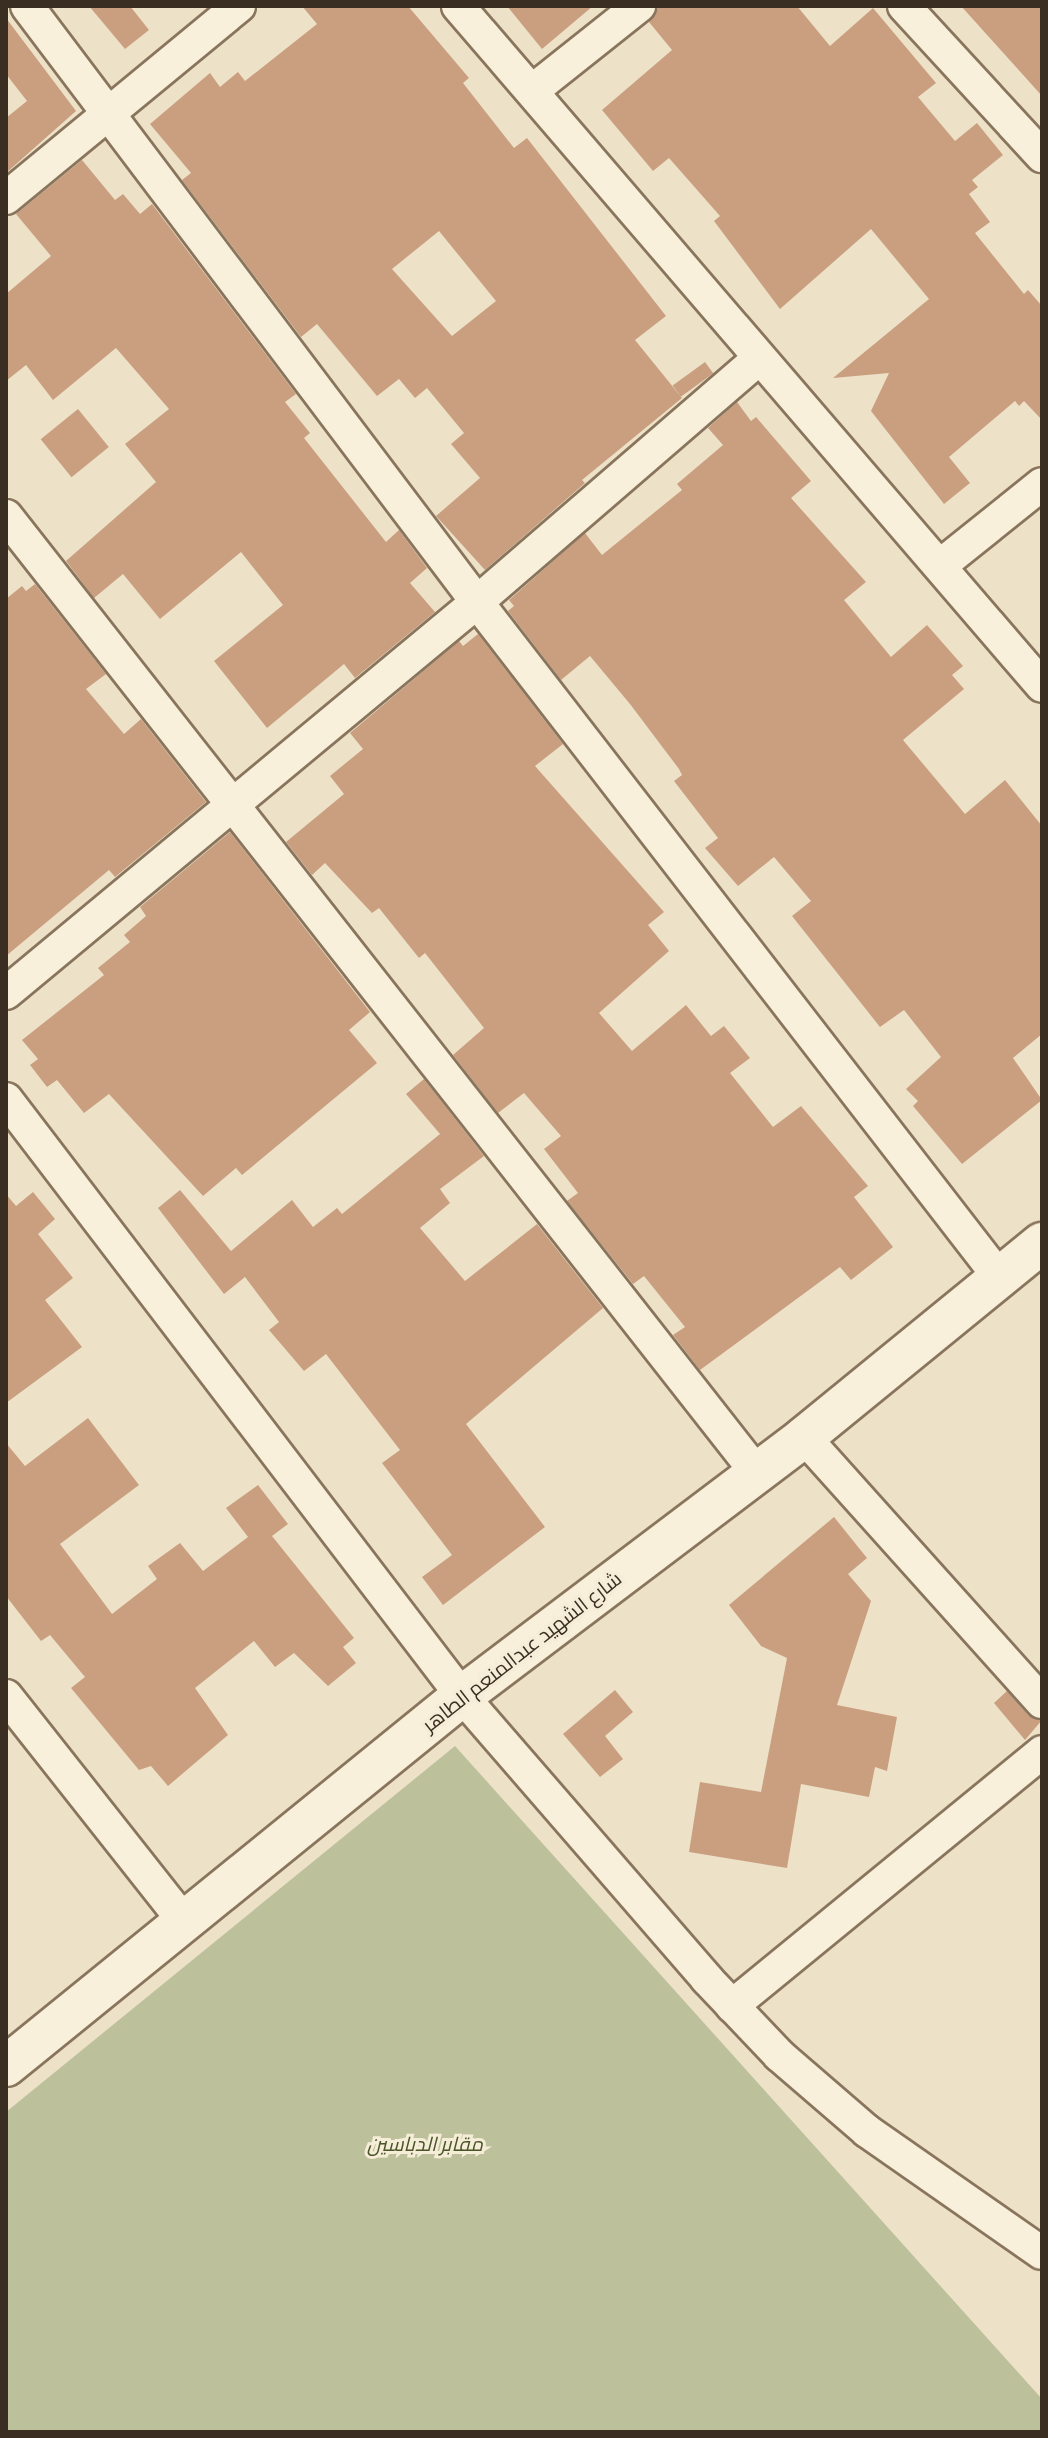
<!DOCTYPE html>
<meta charset="utf-8">
<style>
body{margin:0}
#map{position:relative;width:1048px;height:2438px;overflow:hidden;background:#ede2c8;font-family:"Crimson Pro",Cairo,serif}
div>[style]{position:absolute}
.cemetery>*{inset:0;background:#bcc19b}
.building>*{inset:0;background:#ca9f7f;transform-origin:0 0}
.roads{filter:drop-shadow(2px 0 #89755d) drop-shadow(-2px 0 #89755d) drop-shadow(0 2px #89755d) drop-shadow(0 -2px #89755d)}
.minor>*{height:32px;margin:-16px;padding:0 16px;transform-origin:16px;border-radius:16px;background:#f8f0db}
.tertiary>*{height:40px;margin:-20px;padding:0 20px;transform-origin:20px;border-radius:20px;background:#f8f0db}
span{translate:-50% -50%;white-space:nowrap;text-align:center;line-height:1.15;-webkit-text-stroke:6px #f5edd7;paint-order:stroke}
.street-label{font-size:20px;color:#3a2d21}
.park-label{font-size:20px;color:#495528;font-style:italic}
.frame{position:absolute;inset:0;border:8px solid #3a2d21;pointer-events:none}
</style>
<div id="map">
<div class="cemetery">
<div style="clip-path:polygon(455px 1746px,1042px 2399px,1042px 2432px,6px 2432px,6px 2112px)"></div>
</div>
<div class="building">
<div style="clip-path:polygon(89px 6px,130px 6px,149px 30px,125px 49px)"></div>
<div style="clip-path:polygon(evenodd,302px 6px,408px 6px,469px 78px,463px 83px,514px 148px,527px 138px,666px 316px,635px 340px,682px 398px,582px 480px,585px 483px,485px 570px,436px 516px,480px 478px,451px 444px,464px 433px,427px 388px,415px 398px,399px 379px,377px 396px,317px 324px,301px 337px,182px 180px,191px 173px,150px 124px,210px 73px,220px 87px,238px 72px,245px 81px,317px 24px,302px 6px,439px 231px,496px 301px,452px 336px,392px 269px,439px 231px)"></div>
<div style="clip-path:polygon(507px 6px,593px 6px,542px 49px)"></div>
<div style="clip-path:polygon(658px 6px,797px 6px,830px 46px,873px 8px,936px 83px,918px 97px,955px 141px,977px 123px,1003px 155px,972px 180px,978px 187px,969px 194px,990px 222px,975px 233px,1024px 294px,1028px 290px,1042px 306px,1042px 420px,1024px 401px,1019px 406px,1015px 401px,949px 457px,970px 483px,944px 504px,871px 411px,889px 373px,833px 378px,929px 299px,871px 229px,780px 309px,714px 221px,720px 216px,669px 158px,653px 171px,602px 110px,672px 50px,649px 22px)"></div>
<div style="clip-path:polygon(961px 6px,1042px 6px,1042px 96px)"></div>
<div style="clip-path:polygon(6px 18px,76px 111px,6px 173px,6px 118px,27px 101px,6px 74px)"></div>
<div style="clip-path:polygon(82px 160px,115px 200px,123px 194px,140px 214px,152px 204px,296px 394px,285px 402px,310px 433px,304px 438px,386px 542px,399px 530px,427px 568px,410px 583px,435px 612px,355px 678px,344px 664px,267px 728px,214px 661px,283px 605px,241px 552px,160px 619px,123px 574px,94px 598px,66px 561px,156px 482px,125px 444px,169px 409px,116px 348px,53px 400px,26px 365px,6px 381px,6px 294px,51px 256px,16px 214px)"></div>
<div style="left:705px;top:362px;width:14px;height:40px;rotate:54deg"></div>
<div style="clip-path:polygon(737px 402px,751px 421px,756px 417px,811px 481px,791px 498px,866px 582px,844px 600px,891px 657px,927px 625px,963px 666px,952px 675px,964px 689px,903px 740px,965px 814px,1005px 780px,1042px 826px,1042px 1034px,1013px 1058px,1042px 1100px,962px 1164px,913px 1106px,918px 1101px,906px 1089px,941px 1057px,904px 1010px,880px 1027px,792px 916px,811px 901px,774px 857px,738px 886px,705px 848px,718px 838px,674px 781px,682px 775px,679px 769px,630px 704px,590px 656px,561px 680px,508px 611px,514px 606px,509px 600px,585px 533px,602px 555px,682px 490px,677px 484px,723px 445px,708px 428px)"></div>
<div style="left:78px;top:409px;width:49px;height:48px;rotate:51deg"></div>
<div style="clip-path:polygon(35px 584px,106px 674px,86px 689px,124px 734px,141px 719px,206px 802px,115px 877px,109px 870px,6px 956px,6px 599px,22px 586px,26px 591px)"></div>
<div style="clip-path:polygon(478px 634px,563px 744px,535px 766px,664px 912px,648px 925px,669px 951px,599px 1013px,632px 1051px,686px 1005px,711px 1036px,724px 1026px,750px 1058px,730px 1073px,773px 1127px,801px 1106px,868px 1186px,854px 1197px,893px 1247px,851px 1280px,840px 1267px,700px 1370px,673px 1335px,685px 1327px,644px 1276px,633px 1284px,567px 1201px,578px 1193px,544px 1149px,561px 1136px,524px 1093px,498px 1113px,453px 1055px,484px 1028px,425px 953px,419px 958px,379px 908px,372px 913px,325px 863px,312px 875px,286px 842px,344px 794px,330px 776px,363px 749px,350px 733px,459px 641px,463px 646px)"></div>
<div style="clip-path:polygon(230px 832px,370px 1012px,349px 1030px,377px 1063px,242px 1175px,236px 1168px,203px 1196px,109px 1094px,84px 1113px,57px 1080px,47px 1087px,30px 1065px,38px 1059px,22px 1040px,104px 975px,98px 968px,130px 942px,124px 935px,146px 916px,140px 907px)"></div>
<div style="clip-path:polygon(424px 1079px,484px 1156px,440px 1189px,450px 1203px,420px 1228px,465px 1281px,537px 1224px,603px 1308px,466px 1424px,545px 1527px,443px 1605px,422px 1577px,452px 1555px,382px 1463px,400px 1450px,326px 1354px,304px 1371px,269px 1330px,279px 1322px,245px 1277px,224px 1294px,158px 1208px,180px 1190px,231px 1251px,292px 1200px,313px 1227px,337px 1208px,342px 1214px,440px 1134px,406px 1094px)"></div>
<div style="clip-path:polygon(33px 1192px,55px 1219px,38px 1234px,73px 1278px,45px 1300px,82px 1347px,6px 1403px,6px 1194px,16px 1206px)"></div>
<div style="clip-path:polygon(88px 1418px,139px 1485px,60px 1544px,112px 1614px,157px 1579px,148px 1566px,180px 1543px,203px 1571px,248px 1537px,226px 1508px,258px 1485px,288px 1524px,272px 1536px,354px 1638px,343px 1647px,356px 1663px,328px 1686px,294px 1653px,275px 1667px,254px 1641px,195px 1688px,228px 1735px,168px 1786px,151px 1766px,139px 1770px,71px 1688px,85px 1677px,50px 1635px,41px 1641px,6px 1596px,6px 1443px,25px 1466px)"></div>
<div style="clip-path:polygon(834px 1517px,867px 1558px,848px 1574px,871px 1601px,837px 1705px,897px 1717px,887px 1771px,875px 1767px,869px 1797px,801px 1784px,787px 1868px,689px 1852px,700px 1782px,761px 1792px,787px 1658px,761px 1646px,729px 1605px)"></div>
<div style="clip-path:polygon(615px 1690px,633px 1712px,605px 1736px,623px 1759px,600px 1777px,563px 1734px)"></div>
<div style="clip-path:polygon(1007px 1691px,1028px 1715px,1042px 1720px,1025px 1740px,994px 1703px)"></div>
</div>
<div class="roads">
<div class="minor">
<div style="left:27px;top:6px;width:747px;rotate:52.95deg"></div>
<div style="left:477px;top:602px;width:853px;rotate:52.28deg"></div>
<div style="left:458px;top:6px;width:896px;rotate:49.34deg"></div>
<div style="left:904px;top:6px;width:204px;rotate:47.4deg"></div>
<div style="left:532px;top:91px;width:137px;rotate:-38.5deg"></div>
<div style="left:6px;top:198px;width:302px;rotate:-39.5deg"></div>
<div style="left:6px;top:516px;width:1216px;rotate:51.88deg"></div>
<div style="left:941px;top:565px;width:129px;rotate:-38.7deg"></div>
<div style="left:6px;top:993px;width:612px;rotate:-39.7deg"></div>
<div style="left:477px;top:602px;width:370px;rotate:-40.8deg"></div>
<div style="left:6px;top:1099px;width:751px;rotate:52.63deg"></div>
<div style="left:462px;top:1696px;width:374px;rotate:49.1deg"></div>
<div style="left:707px;top:1979px;width:105px;rotate:46.5deg"></div>
<div style="left:779px;top:2055px;width:116px;rotate:40.8deg"></div>
<div style="left:867px;top:2131px;width:213px;rotate:34.9deg"></div>
<div style="left:804px;top:1437px;width:356px;rotate:48.1deg"></div>
<div style="left:6px;top:1696px;width:287px;rotate:51.7deg"></div>
<div style="left:732px;top:2006px;width:401px;rotate:-39.3deg"></div>
</div>
<div class="tertiary">
<div style="left:6px;top:2066px;width:587px;rotate:-39.06deg"></div>
<div style="left:462px;top:1696px;width:429px;rotate:-37.1deg"></div>
<div style="left:804px;top:1437px;width:307px;rotate:-39.2deg"></div>
</div>
</div>
<div class="street-label">
<span style="left:522px;top:1652px;rotate:-38deg">شارع الشهيد عبدالمنعم الطاهر</span>
</div>
<div class="park-label">
<span style="left:425px;top:2144px">مقابر الدباسين</span>
</div>
<div class="frame"></div>
</div>
